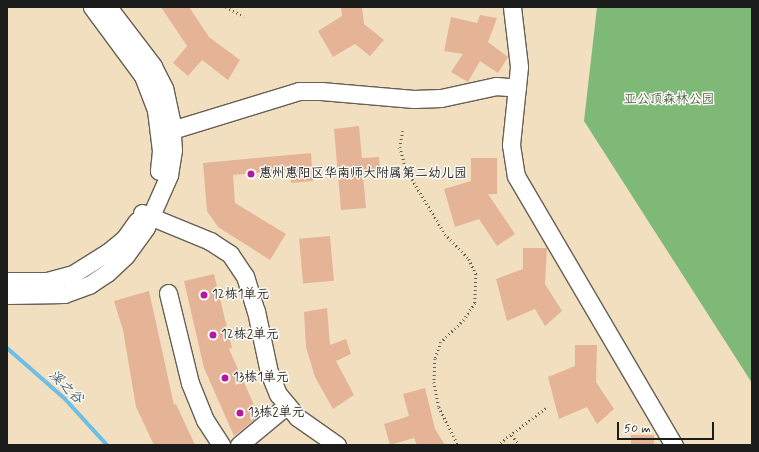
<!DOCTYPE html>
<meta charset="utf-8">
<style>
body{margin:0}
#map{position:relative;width:759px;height:452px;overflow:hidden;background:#f1dfc0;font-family:Mynerve,"LXGW WenKai TC",sans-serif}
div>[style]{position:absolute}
.forest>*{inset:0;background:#7fb977}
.stream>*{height:4px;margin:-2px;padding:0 2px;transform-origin:2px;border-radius:2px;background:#6bbfe7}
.building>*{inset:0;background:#e5b496;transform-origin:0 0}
.path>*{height:2.5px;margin-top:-1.25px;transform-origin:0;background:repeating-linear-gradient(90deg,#676055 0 1px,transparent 0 4px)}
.roads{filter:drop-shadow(1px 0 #676055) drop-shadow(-1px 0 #676055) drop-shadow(0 1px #676055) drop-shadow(0 -1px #676055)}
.minor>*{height:17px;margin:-8.5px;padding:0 8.5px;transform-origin:8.5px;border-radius:8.5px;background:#fff}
.dots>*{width:11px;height:11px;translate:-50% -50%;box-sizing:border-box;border:2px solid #fdfcf7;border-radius:50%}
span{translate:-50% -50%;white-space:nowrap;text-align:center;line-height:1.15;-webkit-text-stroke:3px #fdfcf7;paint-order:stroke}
.park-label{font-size:13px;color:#4a5e43}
.poi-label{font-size:13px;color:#1c1c1c}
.left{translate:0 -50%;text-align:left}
.water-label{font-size:14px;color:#3c5d6d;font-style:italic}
.frame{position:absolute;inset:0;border:8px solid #1c1c1c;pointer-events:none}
.scale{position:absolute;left:617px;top:422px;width:97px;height:18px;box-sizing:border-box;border:2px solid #1c1c1c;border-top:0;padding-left:5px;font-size:12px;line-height:14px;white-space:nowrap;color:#1c1c1c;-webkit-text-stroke:3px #fdfcf7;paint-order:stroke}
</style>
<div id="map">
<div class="forest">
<div style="clip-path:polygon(597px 7px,752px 7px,752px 383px,584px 121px)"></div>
</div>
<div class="stream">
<div style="left:7px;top:348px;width:77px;rotate:41.3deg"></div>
<div style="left:65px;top:399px;width:62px;rotate:47.6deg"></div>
</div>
<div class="building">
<div style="clip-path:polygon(161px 7px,189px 7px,209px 37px,240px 60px,228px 80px,202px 60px,188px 76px,173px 63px,187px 46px)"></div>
<div style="clip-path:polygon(341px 7px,362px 7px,364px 24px,384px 40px,370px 56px,355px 44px,333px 57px,318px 31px,342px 16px)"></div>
<div style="clip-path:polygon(480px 15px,497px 18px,488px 42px,508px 57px,498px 73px,480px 61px,468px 82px,451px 72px,463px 54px,444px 51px,451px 17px,477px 23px)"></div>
<div style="clip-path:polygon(359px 126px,362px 158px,379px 157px,380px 172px,363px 174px,366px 208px,341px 210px,334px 129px)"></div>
<div style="clip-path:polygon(311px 153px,313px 181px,291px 183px,290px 170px,233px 175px,235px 203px,286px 234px,270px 260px,218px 227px,207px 211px,203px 163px)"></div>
<div style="clip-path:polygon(471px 158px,497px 158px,497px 194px,488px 194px,515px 234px,497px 246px,479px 219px,455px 227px,444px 189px,471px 181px)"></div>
<div style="left:330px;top:236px;width:45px;height:31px;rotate:85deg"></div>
<div style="clip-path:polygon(523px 248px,547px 248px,545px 284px,562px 311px,545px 326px,535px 309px,507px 321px,496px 279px,523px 269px)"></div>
<div style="clip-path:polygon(214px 274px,232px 348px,229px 349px,259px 416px,234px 436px,204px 368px,184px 281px)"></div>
<div style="clip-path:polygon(149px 291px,174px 405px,176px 404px,195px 445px,154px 445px,136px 407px,123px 330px,114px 301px)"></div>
<div style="clip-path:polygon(327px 308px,330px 345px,346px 339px,351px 354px,336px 361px,354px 395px,333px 409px,315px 377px,306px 347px,304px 312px)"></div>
<div style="clip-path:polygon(575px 345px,597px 345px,596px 382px,614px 409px,597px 424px,587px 407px,559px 419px,548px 377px,575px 366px)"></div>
<div style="clip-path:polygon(425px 388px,435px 429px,445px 445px,417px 445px,414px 438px,390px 445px,384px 424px,409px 416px,403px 394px)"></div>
<div style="left:631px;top:435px;width:23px;height:10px"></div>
</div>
<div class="path">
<div style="left:226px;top:7px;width:20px;rotate:27deg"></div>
<div style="left:403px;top:131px;width:16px;rotate:101deg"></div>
<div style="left:400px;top:147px;width:23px;rotate:75deg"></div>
<div style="left:406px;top:169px;width:76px;rotate:59deg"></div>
<div style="left:445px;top:234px;width:35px;rotate:46deg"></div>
<div style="left:469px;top:259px;width:17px;rotate:65deg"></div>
<div style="left:476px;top:274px;width:29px;rotate:92deg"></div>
<div style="left:475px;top:303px;width:20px;rotate:123deg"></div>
<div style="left:464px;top:320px;width:32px;rotate:136deg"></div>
<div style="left:441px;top:342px;width:18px;rotate:109deg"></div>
<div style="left:435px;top:359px;width:23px;rotate:92deg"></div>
<div style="left:434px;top:382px;width:25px;rotate:79deg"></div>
<div style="left:439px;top:407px;width:42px;rotate:63.4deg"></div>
<div style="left:512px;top:435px;width:12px;rotate:55deg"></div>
<div style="left:497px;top:445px;width:61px;rotate:-37.1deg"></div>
</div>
<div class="roads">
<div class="minor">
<div style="left:92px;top:7px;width:86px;rotate:53.5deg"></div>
<div style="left:143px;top:76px;width:36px;rotate:69deg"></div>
<div style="left:156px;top:110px;width:41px;rotate:83deg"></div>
<div style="left:161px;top:151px;width:20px;rotate:96deg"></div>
<div style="left:512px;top:7px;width:60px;rotate:83.3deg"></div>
<div style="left:519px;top:67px;width:78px;rotate:95.9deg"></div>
<div style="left:511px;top:145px;width:31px;rotate:81deg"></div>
<div style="left:516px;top:176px;width:312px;rotate:59.6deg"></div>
<div style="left:162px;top:133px;width:143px;rotate:-17deg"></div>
<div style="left:299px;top:91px;width:22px"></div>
<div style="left:321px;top:91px;width:93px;rotate:4.9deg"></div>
<div style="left:414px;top:99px;width:27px;rotate:-2deg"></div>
<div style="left:441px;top:98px;width:56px;rotate:-12.3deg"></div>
<div style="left:496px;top:86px;width:21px;rotate:5deg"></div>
<div style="left:142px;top:213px;width:74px;rotate:22.4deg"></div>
<div style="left:210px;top:241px;width:24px;rotate:33deg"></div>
<div style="left:230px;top:254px;width:27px;rotate:56deg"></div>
<div style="left:245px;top:276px;width:37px;rotate:73deg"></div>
<div style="left:256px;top:311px;width:62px;rotate:78deg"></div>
<div style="left:269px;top:372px;width:24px;rotate:68deg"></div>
<div style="left:278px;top:394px;width:30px;rotate:50deg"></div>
<div style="left:297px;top:417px;width:49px;rotate:35deg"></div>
<div style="left:7px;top:281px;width:40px"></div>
<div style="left:47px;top:281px;width:27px;rotate:-15deg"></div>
<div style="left:73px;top:274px;width:41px;rotate:-32.2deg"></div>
<div style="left:108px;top:252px;width:22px;rotate:-39deg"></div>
<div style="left:125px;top:238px;width:21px;rotate:-55deg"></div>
<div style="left:168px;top:293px;width:93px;rotate:76.3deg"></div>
<div style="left:190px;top:383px;width:40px;rotate:68deg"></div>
<div style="left:205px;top:420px;width:30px;rotate:57deg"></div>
<div style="left:7px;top:295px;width:57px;rotate:-1deg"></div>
<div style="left:64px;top:294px;width:27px;rotate:-20deg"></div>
<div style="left:89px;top:285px;width:22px;rotate:-34deg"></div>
<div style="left:107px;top:273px;width:26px;rotate:-43deg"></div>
<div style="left:126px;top:255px;width:34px;rotate:-54deg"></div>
<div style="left:146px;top:227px;width:57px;rotate:-66.1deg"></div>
<div style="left:169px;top:175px;width:25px;rotate:-81deg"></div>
<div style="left:173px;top:150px;width:30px;rotate:-94deg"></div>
<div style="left:171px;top:120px;width:33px;rotate:-102deg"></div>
<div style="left:164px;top:88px;width:25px;rotate:-117deg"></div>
<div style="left:153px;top:66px;width:74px;rotate:-127.3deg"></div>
<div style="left:239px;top:445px;width:61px;rotate:-39.7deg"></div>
</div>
</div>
<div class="dots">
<div style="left:251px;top:174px;background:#b5179e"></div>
<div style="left:204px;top:295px;background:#b5179e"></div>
<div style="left:213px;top:335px;background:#b5179e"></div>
<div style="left:225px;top:378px;background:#b5179e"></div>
<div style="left:240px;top:413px;background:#b5179e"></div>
</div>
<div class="park-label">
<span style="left:669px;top:100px">亚公顶森林公园</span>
</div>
<div class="poi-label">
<span class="left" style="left:259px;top:174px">惠州惠阳区华南师大附属第二幼儿园</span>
<span class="left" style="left:212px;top:295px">12栋1单元</span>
<span class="left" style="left:221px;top:335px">12栋2单元</span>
<span class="left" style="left:233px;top:378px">13栋1单元</span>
<span class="left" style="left:248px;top:413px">13栋2单元</span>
</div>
<div class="water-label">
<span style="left:66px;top:387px;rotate:44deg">溪之谷</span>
</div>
<div class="frame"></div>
<div class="scale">50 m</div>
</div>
